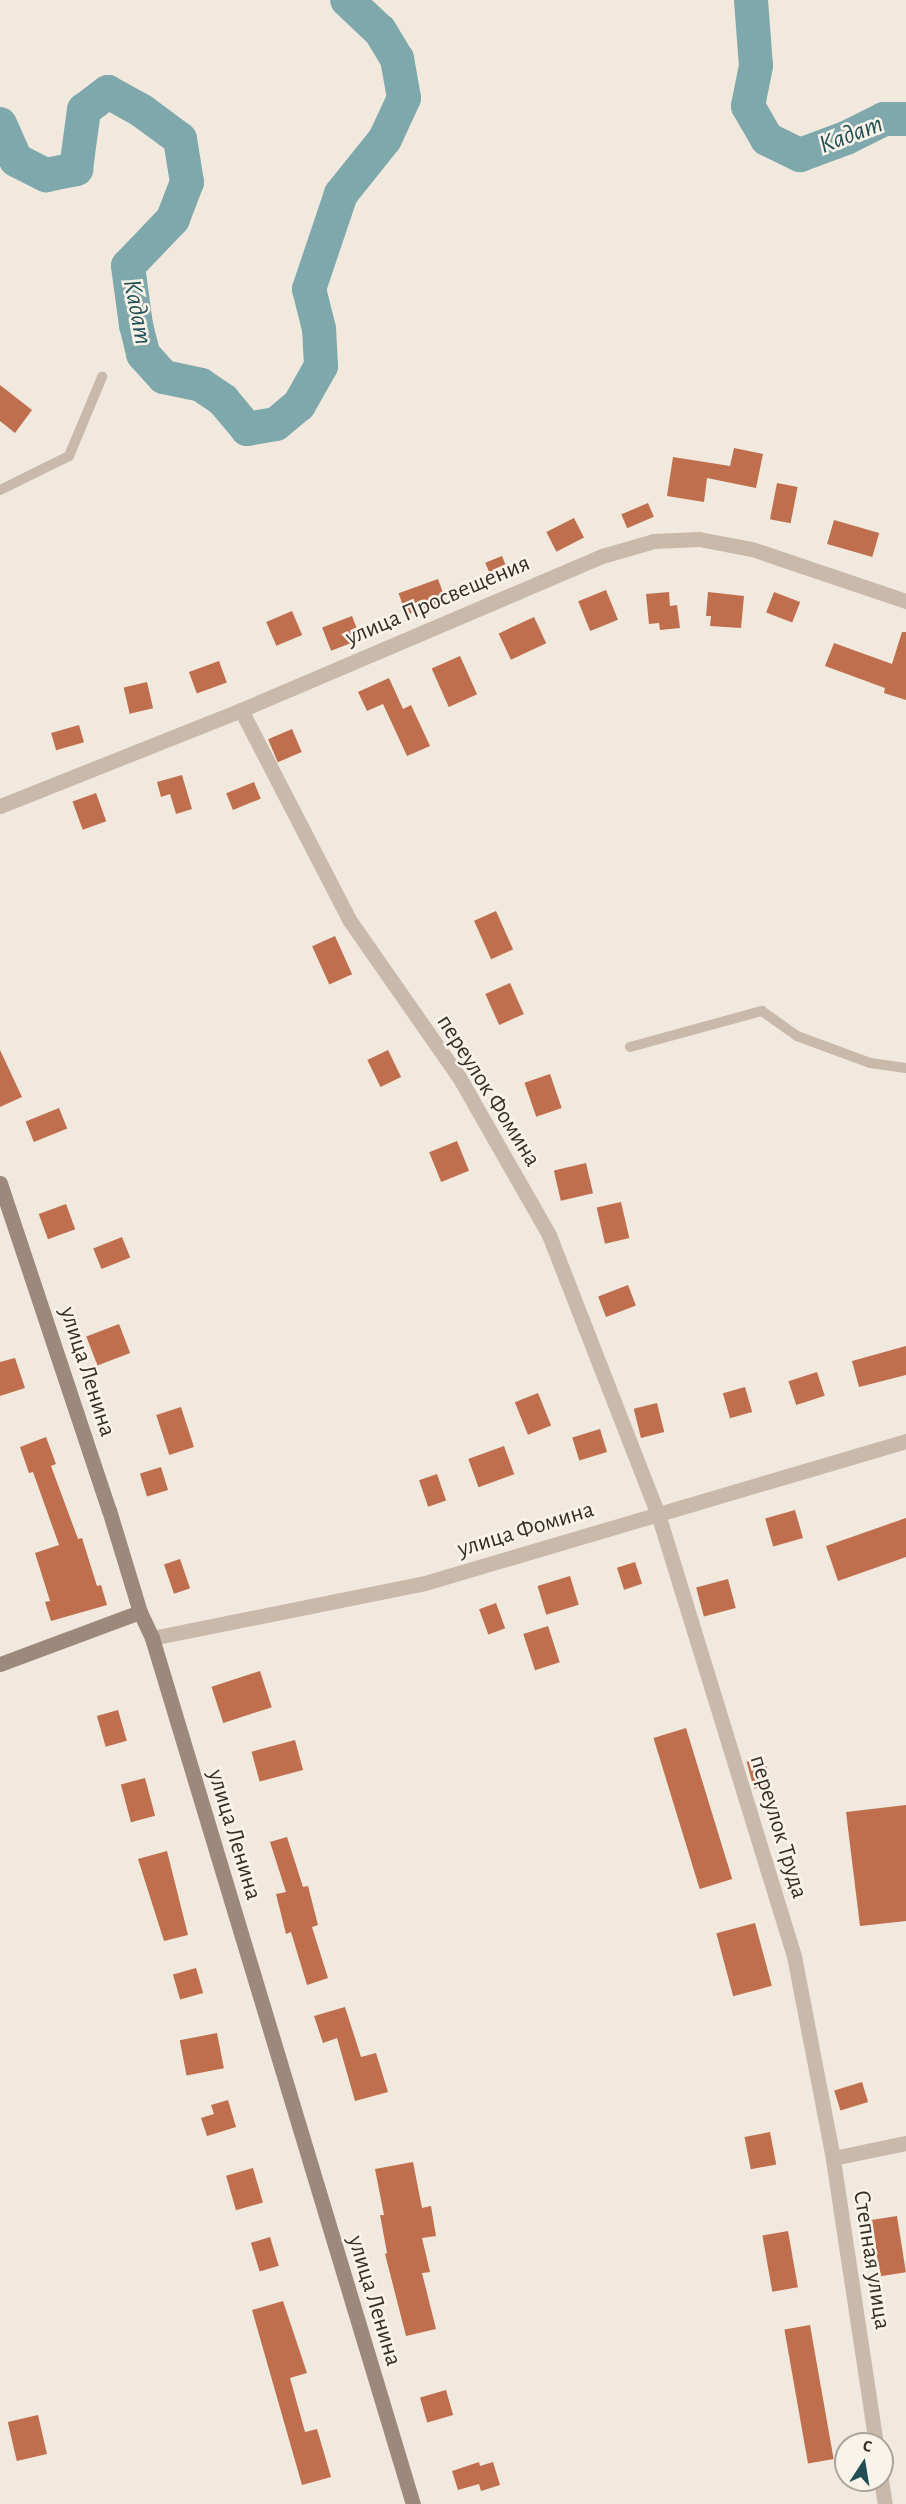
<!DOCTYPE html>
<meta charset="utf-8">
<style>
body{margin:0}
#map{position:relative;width:906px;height:2504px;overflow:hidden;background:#f1e9dd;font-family:"Alegreya Sans",sans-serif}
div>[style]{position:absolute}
.river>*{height:34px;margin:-17px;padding:0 17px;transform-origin:17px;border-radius:17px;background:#7ea8ac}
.building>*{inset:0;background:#bf6f4e;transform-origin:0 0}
.lane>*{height:10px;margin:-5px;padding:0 5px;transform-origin:5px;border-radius:5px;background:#c8b9aa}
.street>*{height:15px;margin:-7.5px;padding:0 7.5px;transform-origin:7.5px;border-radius:7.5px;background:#c8b9aa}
.secondary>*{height:15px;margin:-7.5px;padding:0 7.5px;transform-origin:7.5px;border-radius:7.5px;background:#9c897b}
span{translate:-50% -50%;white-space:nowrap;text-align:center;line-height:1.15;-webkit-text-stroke:5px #f9f3ea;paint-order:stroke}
.street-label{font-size:24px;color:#362e29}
.water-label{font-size:26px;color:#214f55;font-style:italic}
.north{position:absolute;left:834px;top:2432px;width:60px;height:60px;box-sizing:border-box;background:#f9f3ea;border:2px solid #aba49d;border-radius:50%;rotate:12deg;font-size:16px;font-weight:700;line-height:24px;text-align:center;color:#362e29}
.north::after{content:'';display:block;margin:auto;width:21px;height:27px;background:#214f55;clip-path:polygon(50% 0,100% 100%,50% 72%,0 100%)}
</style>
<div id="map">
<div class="river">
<div style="left:751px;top:0;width:66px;rotate:85.7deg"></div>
<div style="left:756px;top:66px;width:41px;rotate:101.3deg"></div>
<div style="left:748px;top:106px;width:38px;rotate:60deg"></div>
<div style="left:767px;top:139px;width:37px;rotate:26deg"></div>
<div style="left:800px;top:155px;width:49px;rotate:-20.3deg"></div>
<div style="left:846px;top:138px;width:42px;rotate:-26.6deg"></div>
<div style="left:884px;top:119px;width:22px"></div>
<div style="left:0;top:124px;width:39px;rotate:66deg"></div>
<div style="left:16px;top:160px;width:34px;rotate:27deg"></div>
<div style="left:46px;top:175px;width:31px;rotate:-11deg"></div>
<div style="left:76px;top:169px;width:60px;rotate:-82.3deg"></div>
<div style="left:84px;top:110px;width:30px;rotate:-37deg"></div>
<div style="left:108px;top:92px;width:39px;rotate:29deg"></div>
<div style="left:142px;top:111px;width:47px;rotate:36.4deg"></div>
<div style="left:180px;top:139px;width:44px;rotate:80.8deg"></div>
<div style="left:187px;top:182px;width:40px;rotate:111deg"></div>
<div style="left:173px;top:219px;width:65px;rotate:133.8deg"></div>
<div style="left:128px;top:266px;width:60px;rotate:82.3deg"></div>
<div style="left:136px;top:325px;width:30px;rotate:76deg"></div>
<div style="left:143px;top:354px;width:31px;rotate:48deg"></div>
<div style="left:164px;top:377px;width:38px;rotate:12deg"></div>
<div style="left:201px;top:385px;width:27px;rotate:34deg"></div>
<div style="left:223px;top:400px;width:38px;rotate:50deg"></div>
<div style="left:247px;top:429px;width:29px;rotate:-10deg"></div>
<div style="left:276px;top:424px;width:30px;rotate:-40deg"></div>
<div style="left:299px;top:405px;width:45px;rotate:-60.6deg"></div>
<div style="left:321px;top:366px;width:37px;rotate:-93deg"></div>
<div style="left:319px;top:329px;width:41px;rotate:-104deg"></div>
<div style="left:309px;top:289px;width:100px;rotate:-71.4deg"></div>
<div style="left:341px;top:194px;width:70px;rotate:-51.3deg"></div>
<div style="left:385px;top:139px;width:45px;rotate:-65.1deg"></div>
<div style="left:404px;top:98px;width:40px;rotate:-100deg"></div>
<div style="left:397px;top:59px;width:33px;rotate:-121deg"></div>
<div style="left:380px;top:31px;width:45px;rotate:-136.8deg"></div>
</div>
<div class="building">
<div style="clip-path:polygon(0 385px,32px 410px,15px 433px,0 421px)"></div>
<div style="clip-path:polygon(734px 448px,763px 454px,756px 488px,707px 478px,704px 502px,667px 496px,673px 457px,730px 466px)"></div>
<div style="left:777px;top:483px;width:21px;height:37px;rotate:11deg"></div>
<div style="left:648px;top:503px;width:15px;height:29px;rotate:67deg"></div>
<div style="left:574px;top:518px;width:22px;height:31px;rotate:63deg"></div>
<div style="left:834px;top:520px;width:47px;height:25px;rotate:16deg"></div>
<div style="left:502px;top:556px;width:24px;height:18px;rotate:68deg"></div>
<div style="left:438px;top:579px;width:23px;height:42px;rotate:70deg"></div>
<div style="left:606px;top:590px;width:32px;height:30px;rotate:68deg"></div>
<div style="clip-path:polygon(669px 592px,670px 606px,677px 605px,680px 628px,660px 630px,659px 623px,649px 624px,646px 594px)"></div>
<div style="clip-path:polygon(708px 592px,744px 596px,741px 628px,710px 626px,711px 616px,706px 616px)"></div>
<div style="left:774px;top:592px;width:28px;height:22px;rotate:21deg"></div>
<div style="left:292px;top:611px;width:26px;height:28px;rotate:67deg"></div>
<div style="left:352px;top:616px;width:25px;height:32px;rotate:69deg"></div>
<div style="left:534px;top:617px;width:29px;height:39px;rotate:65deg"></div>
<div style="clip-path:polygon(902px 632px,906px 632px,906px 700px,884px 693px,885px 688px,825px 666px,834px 643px,892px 664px)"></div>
<div style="left:460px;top:656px;width:42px;height:31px;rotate:66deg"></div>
<div style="left:219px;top:661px;width:23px;height:32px;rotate:70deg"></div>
<div style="clip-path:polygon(389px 678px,403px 709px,411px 705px,430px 746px,407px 756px,383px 704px,367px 711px,358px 692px)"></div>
<div style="left:147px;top:682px;width:27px;height:24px;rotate:77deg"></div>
<div style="left:79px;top:725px;width:18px;height:29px;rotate:74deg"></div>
<div style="left:292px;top:729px;width:25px;height:26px;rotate:67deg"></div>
<div style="clip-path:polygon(182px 775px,192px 809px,176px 814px,170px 794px,161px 797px,157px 782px)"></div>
<div style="left:254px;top:782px;width:18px;height:30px;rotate:68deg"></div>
<div style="left:96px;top:793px;width:30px;height:25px;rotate:70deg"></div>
<div style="left:496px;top:911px;width:42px;height:24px;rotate:66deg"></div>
<div style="left:335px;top:936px;width:42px;height:25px;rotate:66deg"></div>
<div style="left:510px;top:983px;width:34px;height:27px;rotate:66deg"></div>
<div style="clip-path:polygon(0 1050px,22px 1097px,0 1107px)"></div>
<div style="left:388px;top:1050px;width:30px;height:23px;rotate:64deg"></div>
<div style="left:550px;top:1074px;width:36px;height:27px;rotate:71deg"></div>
<div style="left:59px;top:1108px;width:22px;height:36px;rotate:68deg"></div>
<div style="left:457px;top:1141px;width:32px;height:30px;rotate:68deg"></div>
<div style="left:586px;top:1163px;width:31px;height:33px;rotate:77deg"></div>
<div style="left:621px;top:1202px;width:37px;height:25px;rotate:77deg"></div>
<div style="left:66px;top:1204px;width:27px;height:29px;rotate:70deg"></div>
<div style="left:122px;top:1237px;width:22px;height:31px;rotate:68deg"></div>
<div style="left:628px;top:1285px;width:22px;height:32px;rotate:69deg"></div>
<div style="left:119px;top:1324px;width:31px;height:35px;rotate:69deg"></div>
<div style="clip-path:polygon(906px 1346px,906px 1375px,859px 1387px,852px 1361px)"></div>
<div style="clip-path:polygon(15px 1358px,25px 1388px,0 1396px,0 1362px)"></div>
<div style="left:817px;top:1372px;width:25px;height:30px;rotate:72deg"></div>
<div style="left:745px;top:1387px;width:26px;height:23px;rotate:74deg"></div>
<div style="left:538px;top:1393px;width:35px;height:25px;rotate:68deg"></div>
<div style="left:657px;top:1403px;width:30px;height:24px;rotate:76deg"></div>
<div style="left:181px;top:1407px;width:42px;height:26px;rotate:72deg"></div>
<div style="left:600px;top:1429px;width:24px;height:29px;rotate:73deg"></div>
<div style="clip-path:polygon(46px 1437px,56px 1464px,51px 1466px,78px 1539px,82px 1538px,97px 1586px,101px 1585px,107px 1605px,51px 1621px,45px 1602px,50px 1601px,35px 1553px,59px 1545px,33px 1472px,29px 1473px,20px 1447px)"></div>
<div style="left:504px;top:1446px;width:30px;height:38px;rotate:70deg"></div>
<div style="left:161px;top:1467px;width:24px;height:22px;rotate:73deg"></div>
<div style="left:437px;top:1474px;width:28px;height:19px;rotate:71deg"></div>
<div style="left:795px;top:1510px;width:29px;height:31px;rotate:74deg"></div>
<div style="clip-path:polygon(906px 1518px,906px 1557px,838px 1581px,826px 1546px)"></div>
<div style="left:180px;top:1559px;width:31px;height:17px;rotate:71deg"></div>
<div style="left:635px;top:1562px;width:23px;height:19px;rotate:72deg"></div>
<div style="left:570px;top:1576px;width:30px;height:34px;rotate:73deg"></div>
<div style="left:728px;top:1579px;width:30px;height:33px;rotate:75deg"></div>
<div style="left:496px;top:1603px;width:27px;height:18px;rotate:70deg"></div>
<div style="left:548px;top:1626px;width:38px;height:26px;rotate:72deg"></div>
<div style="left:260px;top:1671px;width:38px;height:51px;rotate:72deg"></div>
<div style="left:118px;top:1710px;width:32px;height:22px;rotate:74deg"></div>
<div style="left:686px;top:1728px;width:158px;height:34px;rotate:73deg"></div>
<div style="left:295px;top:1740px;width:31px;height:45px;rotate:75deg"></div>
<div style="left:764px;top:1757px;width:28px;height:18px;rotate:75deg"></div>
<div style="left:145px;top:1778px;width:39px;height:25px;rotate:75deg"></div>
<div style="clip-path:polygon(906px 1805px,906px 1921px,860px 1926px,846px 1812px)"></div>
<div style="clip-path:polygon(287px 1837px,303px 1887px,308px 1886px,318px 1925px,312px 1927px,328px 1978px,307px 1985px,291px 1932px,286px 1934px,276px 1894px,286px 1892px,270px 1842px)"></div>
<div style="clip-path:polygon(167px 1851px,188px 1935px,164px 1941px,138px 1859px)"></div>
<div style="left:755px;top:1923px;width:65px;height:40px;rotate:75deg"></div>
<div style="left:196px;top:1968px;width:26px;height:24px;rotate:74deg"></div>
<div style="clip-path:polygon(345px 2007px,361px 2057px,376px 2053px,388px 2092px,355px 2101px,337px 2038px,323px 2043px,314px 2016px)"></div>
<div style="left:217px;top:2033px;width:36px;height:38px;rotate:79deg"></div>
<div style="left:862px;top:2082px;width:21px;height:29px;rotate:73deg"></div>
<div style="clip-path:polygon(228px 2100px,236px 2127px,207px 2136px,201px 2118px,214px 2114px,211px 2105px)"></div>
<div style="left:770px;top:2132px;width:33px;height:26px;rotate:79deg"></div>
<div style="clip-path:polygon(413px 2162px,422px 2208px,431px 2206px,436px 2236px,422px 2238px,430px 2272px,422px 2273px,436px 2329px,406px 2336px,385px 2254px,387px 2253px,380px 2215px,384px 2215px,375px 2169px)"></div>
<div style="left:253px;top:2168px;width:36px;height:28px;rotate:74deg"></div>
<div style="left:897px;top:2216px;width:57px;height:26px;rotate:81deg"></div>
<div style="left:788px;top:2231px;width:57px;height:26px;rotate:80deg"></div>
<div style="left:270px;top:2237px;width:30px;height:20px;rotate:73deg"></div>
<div style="clip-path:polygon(283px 2301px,307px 2373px,290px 2378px,305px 2432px,317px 2429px,331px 2477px,302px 2485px,252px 2310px)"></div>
<div style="left:810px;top:2325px;width:136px;height:26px;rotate:80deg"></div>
<div style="left:446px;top:2390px;width:26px;height:27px;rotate:74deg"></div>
<div style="left:38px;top:2415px;width:40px;height:31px;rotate:77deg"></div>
<div style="clip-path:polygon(479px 2462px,480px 2466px,493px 2462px,500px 2485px,481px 2491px,479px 2484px,458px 2490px,452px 2471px)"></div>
</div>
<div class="lane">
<div style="left:0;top:490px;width:77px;rotate:-26.2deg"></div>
<div style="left:69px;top:456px;width:86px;rotate:-67.3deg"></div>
<div style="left:630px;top:1047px;width:137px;rotate:-15.3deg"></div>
<div style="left:762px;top:1011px;width:43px;rotate:35.5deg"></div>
<div style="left:797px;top:1036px;width:78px;rotate:20.3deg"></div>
<div style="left:870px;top:1063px;width:36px;rotate:8deg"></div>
</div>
<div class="street">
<div style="left:241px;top:710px;width:237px;rotate:62.7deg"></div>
<div style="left:350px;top:921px;width:190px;rotate:55.1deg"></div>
<div style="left:459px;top:1077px;width:182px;rotate:60.3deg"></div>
<div style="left:549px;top:1235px;width:300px;rotate:68.7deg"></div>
<div style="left:658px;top:1514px;width:462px;rotate:72.9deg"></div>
<div style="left:794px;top:1956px;width:206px;rotate:79.1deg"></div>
<div style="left:0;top:806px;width:259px;rotate:-21.7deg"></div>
<div style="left:241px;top:710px;width:392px;rotate:-23.1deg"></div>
<div style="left:602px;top:556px;width:54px;rotate:-16.1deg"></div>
<div style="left:654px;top:541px;width:45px;rotate:-2.5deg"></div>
<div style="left:699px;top:539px;width:54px;rotate:10.7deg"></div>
<div style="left:752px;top:549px;width:163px;rotate:18.7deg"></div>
<div style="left:152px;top:1638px;width:278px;rotate:-11.4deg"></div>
<div style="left:425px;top:1583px;width:502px;rotate:-16.45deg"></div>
<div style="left:876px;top:2444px;width:289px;rotate:-98.6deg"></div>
<div style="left:833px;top:2158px;width:75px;rotate:-11.6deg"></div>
<div style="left:881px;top:2480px;width:24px;rotate:81deg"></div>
</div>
<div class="secondary">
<div style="left:0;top:1183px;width:345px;rotate:71.6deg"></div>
<div style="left:109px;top:1510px;width:107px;rotate:73.1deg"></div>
<div style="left:140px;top:1612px;width:29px;rotate:65deg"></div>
<div style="left:152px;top:1638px;width:904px;rotate:73.23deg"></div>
<div style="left:0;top:1664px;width:149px;rotate:-20.4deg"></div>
</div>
<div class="street-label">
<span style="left:438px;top:601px;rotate:-23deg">улица Просвещения</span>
<span style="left:488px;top:1091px;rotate:58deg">переулок Фомина</span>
<span style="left:87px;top:1372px;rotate:72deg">улица Ленина</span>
<span style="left:526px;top:1530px;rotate:-17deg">улица Фомина</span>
<span style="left:778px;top:1827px;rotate:73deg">переулок Труда</span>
<span style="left:234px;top:1835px;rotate:73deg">улица Ленина</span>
<span style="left:871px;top:2260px;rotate:81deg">Степная улица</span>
<span style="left:374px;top:2301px;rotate:73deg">улица Ленина</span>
</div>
<div class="water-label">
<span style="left:851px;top:135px;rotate:-21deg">Кадат</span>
<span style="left:137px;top:312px;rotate:79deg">Кадат</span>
</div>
<div class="north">С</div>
</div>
